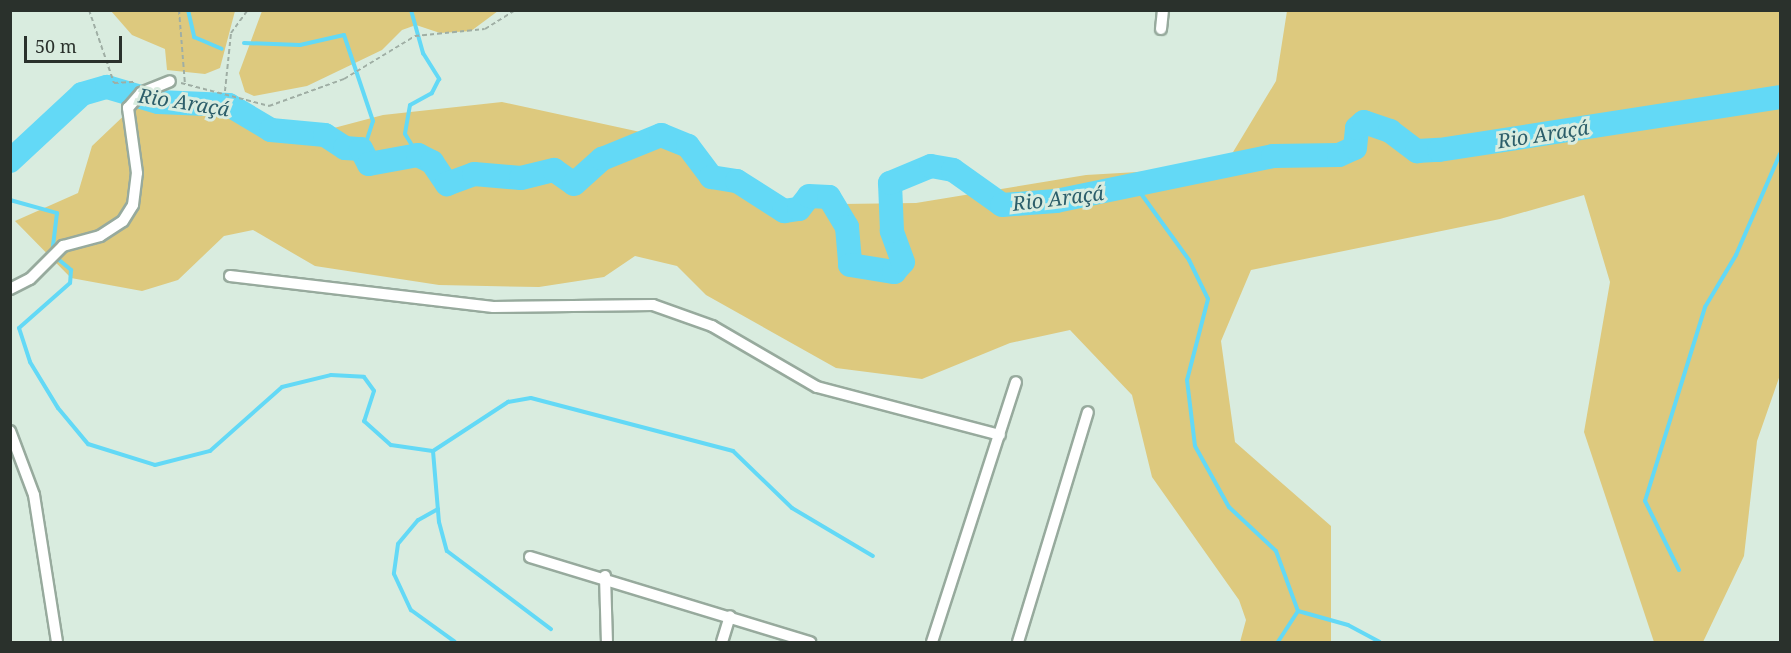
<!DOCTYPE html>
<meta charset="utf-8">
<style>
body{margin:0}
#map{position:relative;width:1791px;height:653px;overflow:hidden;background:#d9ecdf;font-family:"Noto Serif",serif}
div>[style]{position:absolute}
.green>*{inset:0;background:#ddc97e}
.stream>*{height:4px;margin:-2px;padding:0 2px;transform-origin:2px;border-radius:2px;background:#63d9f6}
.river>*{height:24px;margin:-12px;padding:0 12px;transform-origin:12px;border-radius:12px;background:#63d9f6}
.path>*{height:2px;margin-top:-1px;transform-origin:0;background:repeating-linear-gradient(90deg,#9faea4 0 4.5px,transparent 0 7.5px)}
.roads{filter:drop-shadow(2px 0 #97aa9d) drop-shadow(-2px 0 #97aa9d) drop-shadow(0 2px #97aa9d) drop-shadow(0 -2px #97aa9d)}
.street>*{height:10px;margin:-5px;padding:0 5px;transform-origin:5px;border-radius:5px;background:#fff}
span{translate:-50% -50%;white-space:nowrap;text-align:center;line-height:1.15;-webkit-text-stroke:6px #d9ecdf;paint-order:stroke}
.water-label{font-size:20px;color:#2c5e6a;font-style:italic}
.frame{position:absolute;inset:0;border:12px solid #2a312c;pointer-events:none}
.scale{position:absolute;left:24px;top:36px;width:98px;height:27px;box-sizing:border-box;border:3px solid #2a312c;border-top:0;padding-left:8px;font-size:18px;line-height:21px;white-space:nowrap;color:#2a312c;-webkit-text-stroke:4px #d9ecdf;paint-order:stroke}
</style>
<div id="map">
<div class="green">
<div style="clip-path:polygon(111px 11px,235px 11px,220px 68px,205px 74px,167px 70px,165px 49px,132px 35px)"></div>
<div style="clip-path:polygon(262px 11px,262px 10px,498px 11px,471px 31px,440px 33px,416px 25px,402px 30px,382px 50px,307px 86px,254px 96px,245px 92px,239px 73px)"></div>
<div style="clip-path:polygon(1287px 11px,1780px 11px,1780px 375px,1757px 441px,1744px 556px,1703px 642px,1654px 642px,1584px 432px,1610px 282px,1584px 195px,1500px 219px,1251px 270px,1221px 341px,1235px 442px,1331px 526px,1331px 642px,1240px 642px,1246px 620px,1239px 600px,1152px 477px,1132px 395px,1070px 330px,1010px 343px,922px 379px,836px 368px,706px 295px,677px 266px,635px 256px,604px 277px,539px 287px,439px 285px,315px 266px,253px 230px,224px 236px,178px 280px,142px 291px,71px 278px,15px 221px,78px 193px,92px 146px,133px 107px,223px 100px,315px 133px,383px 115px,502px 102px,668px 138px,767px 205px,916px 203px,1086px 175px,1224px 167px,1276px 81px)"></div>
</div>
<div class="stream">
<div style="left:188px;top:10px;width:28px;rotate:77deg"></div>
<div style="left:194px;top:37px;width:30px;rotate:23deg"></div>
<div style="left:411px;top:10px;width:45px;rotate:74.4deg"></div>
<div style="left:423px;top:53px;width:31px;rotate:58deg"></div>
<div style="left:439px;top:79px;width:16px;rotate:117deg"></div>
<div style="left:432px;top:93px;width:25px;rotate:151deg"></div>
<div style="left:410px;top:105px;width:29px;rotate:100deg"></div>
<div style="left:405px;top:134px;width:25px;rotate:58deg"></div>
<div style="left:244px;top:43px;width:56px;rotate:2deg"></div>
<div style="left:300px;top:45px;width:45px;rotate:-12.8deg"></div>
<div style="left:344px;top:35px;width:91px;rotate:71.4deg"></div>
<div style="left:373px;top:121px;width:32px;rotate:108deg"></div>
<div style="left:1134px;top:184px;width:94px;rotate:54.1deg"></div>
<div style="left:1189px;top:260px;width:43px;rotate:64deg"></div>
<div style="left:1208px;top:299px;width:84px;rotate:104.5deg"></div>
<div style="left:1187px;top:380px;width:66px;rotate:83.1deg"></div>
<div style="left:1195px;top:446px;width:70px;rotate:60.9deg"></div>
<div style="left:1229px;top:507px;width:64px;rotate:43.1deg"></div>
<div style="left:1276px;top:551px;width:64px;rotate:69.9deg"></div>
<div style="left:1298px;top:611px;width:37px;rotate:123deg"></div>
<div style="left:10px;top:200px;width:49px;rotate:15.5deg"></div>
<div style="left:57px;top:213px;width:41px;rotate:97deg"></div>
<div style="left:52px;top:254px;width:25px;rotate:40deg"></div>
<div style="left:71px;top:270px;width:13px;rotate:94deg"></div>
<div style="left:70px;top:283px;width:68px;rotate:138.6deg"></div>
<div style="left:19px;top:328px;width:36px;rotate:72deg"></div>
<div style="left:30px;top:362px;width:54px;rotate:58.7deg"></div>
<div style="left:58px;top:408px;width:47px;rotate:50.2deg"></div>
<div style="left:88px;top:444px;width:70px;rotate:17.4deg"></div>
<div style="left:155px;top:465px;width:57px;rotate:-14.3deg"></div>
<div style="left:210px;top:451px;width:96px;rotate:-41.6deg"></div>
<div style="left:282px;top:387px;width:50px;rotate:-13.8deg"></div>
<div style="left:331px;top:375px;width:33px;rotate:3deg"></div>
<div style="left:364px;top:377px;width:17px;rotate:54deg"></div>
<div style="left:374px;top:391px;width:32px;rotate:108deg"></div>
<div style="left:364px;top:421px;width:36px;rotate:42deg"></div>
<div style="left:391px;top:445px;width:42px;rotate:8.1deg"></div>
<div style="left:433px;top:451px;width:90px;rotate:-33.2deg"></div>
<div style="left:508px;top:402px;width:23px;rotate:-10deg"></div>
<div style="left:531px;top:398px;width:209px;rotate:14.7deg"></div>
<div style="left:733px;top:451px;width:82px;rotate:44deg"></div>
<div style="left:792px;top:508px;width:94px;rotate:30.7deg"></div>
<div style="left:433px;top:451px;width:71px;rotate:85.2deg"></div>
<div style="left:439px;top:522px;width:30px;rotate:75deg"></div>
<div style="left:447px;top:551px;width:130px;rotate:36.9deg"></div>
<div style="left:438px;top:509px;width:23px;rotate:151deg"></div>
<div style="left:418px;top:520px;width:31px;rotate:130deg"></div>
<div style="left:398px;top:544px;width:30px;rotate:98deg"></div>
<div style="left:394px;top:574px;width:40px;rotate:65deg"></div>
<div style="left:411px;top:610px;width:54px;rotate:36deg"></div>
<div style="left:1679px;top:570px;width:77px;rotate:-116.2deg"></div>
<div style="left:1645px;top:501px;width:203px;rotate:-72.8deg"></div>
<div style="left:1705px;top:307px;width:61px;rotate:-59.2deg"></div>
<div style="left:1736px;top:255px;width:110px;rotate:-66.5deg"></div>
<div style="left:1298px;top:611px;width:52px;rotate:15.6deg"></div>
<div style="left:1348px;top:625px;width:36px;rotate:28deg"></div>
</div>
<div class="river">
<div style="left:10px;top:161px;width:98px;rotate:-42.9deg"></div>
<div style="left:82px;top:94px;width:26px;rotate:-16deg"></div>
<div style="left:107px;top:87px;width:53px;rotate:16.4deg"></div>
<div style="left:158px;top:102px;width:71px;rotate:2.4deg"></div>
<div style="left:229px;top:105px;width:49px;rotate:30.8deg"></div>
<div style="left:271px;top:130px;width:54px;rotate:5.3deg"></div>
<div style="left:325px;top:135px;width:24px;rotate:33deg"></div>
<div style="left:345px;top:148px;width:16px;rotate:4deg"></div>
<div style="left:361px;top:149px;width:17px;rotate:62deg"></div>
<div style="left:369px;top:164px;width:50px;rotate:-10.4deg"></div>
<div style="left:418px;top:155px;width:16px;rotate:27deg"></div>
<div style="left:432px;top:162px;width:27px;rotate:56deg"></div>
<div style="left:447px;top:184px;width:29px;rotate:-20deg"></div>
<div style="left:474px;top:174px;width:47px;rotate:4.9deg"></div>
<div style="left:521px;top:178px;width:34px;rotate:-14deg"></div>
<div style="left:554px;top:170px;width:24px;rotate:35deg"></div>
<div style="left:574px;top:184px;width:38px;rotate:-42deg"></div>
<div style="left:602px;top:159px;width:64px;rotate:-22.1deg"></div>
<div style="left:661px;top:135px;width:29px;rotate:22deg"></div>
<div style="left:688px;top:146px;width:39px;rotate:53deg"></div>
<div style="left:711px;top:177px;width:26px;rotate:9deg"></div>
<div style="left:737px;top:181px;width:56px;rotate:32.6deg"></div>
<div style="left:784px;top:211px;width:15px;rotate:-8deg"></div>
<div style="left:799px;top:209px;width:16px;rotate:-52deg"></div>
<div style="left:809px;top:196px;width:20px;rotate:3deg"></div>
<div style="left:829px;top:197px;width:35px;rotate:59deg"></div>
<div style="left:847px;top:227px;width:38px;rotate:85deg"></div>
<div style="left:850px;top:265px;width:45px;rotate:9deg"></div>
<div style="left:894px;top:272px;width:13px;rotate:-48deg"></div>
<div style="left:903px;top:262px;width:33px;rotate:-110deg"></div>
<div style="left:892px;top:231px;width:48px;rotate:-92.4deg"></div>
<div style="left:890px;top:183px;width:44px;rotate:-22.5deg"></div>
<div style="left:931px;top:166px;width:22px;rotate:10deg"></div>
<div style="left:953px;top:170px;width:60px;rotate:35.5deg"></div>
<div style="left:1002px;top:205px;width:54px;rotate:-4.2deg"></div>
<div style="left:1056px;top:201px;width:222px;rotate:-11.7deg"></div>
<div style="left:1273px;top:156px;width:66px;rotate:-0.9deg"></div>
<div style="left:1339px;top:155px;width:17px;rotate:-24deg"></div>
<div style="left:1355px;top:148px;width:20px;rotate:-84deg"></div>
<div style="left:1357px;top:128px;width:9px;rotate:-41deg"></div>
<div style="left:1364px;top:122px;width:28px;rotate:19deg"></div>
<div style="left:1390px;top:131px;width:34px;rotate:37deg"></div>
<div style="left:1417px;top:151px;width:22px;rotate:-3deg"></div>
<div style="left:1439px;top:150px;width:345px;rotate:-8.8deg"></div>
</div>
<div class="path">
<div style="left:89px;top:10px;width:77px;rotate:71.1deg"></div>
<div style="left:114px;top:83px;width:22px;rotate:-3deg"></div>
<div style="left:179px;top:10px;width:74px;rotate:85.4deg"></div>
<div style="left:181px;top:83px;width:91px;rotate:14.6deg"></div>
<div style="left:269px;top:106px;width:80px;rotate:-19.8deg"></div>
<div style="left:344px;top:79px;width:83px;rotate:-31.2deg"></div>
<div style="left:415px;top:36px;width:70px;rotate:-5.7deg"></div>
<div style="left:485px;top:29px;width:36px;rotate:-32deg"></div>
<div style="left:225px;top:91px;width:58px;rotate:-84.1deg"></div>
<div style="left:231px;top:33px;width:29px;rotate:-54deg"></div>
</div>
<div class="roads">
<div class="street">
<div style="left:1161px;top:29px;width:19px;rotate:-84deg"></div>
<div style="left:230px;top:276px;width:265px;rotate:6.7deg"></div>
<div style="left:493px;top:307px;width:160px;rotate:-0.7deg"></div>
<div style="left:653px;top:305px;width:63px;rotate:19.6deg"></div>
<div style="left:712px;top:326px;width:121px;rotate:30.2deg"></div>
<div style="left:817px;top:387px;width:189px;rotate:14.7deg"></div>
<div style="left:10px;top:289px;width:22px;rotate:-27deg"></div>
<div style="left:30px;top:279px;width:47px;rotate:-45deg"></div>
<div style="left:63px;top:246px;width:38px;rotate:-15deg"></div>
<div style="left:100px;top:236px;width:27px;rotate:-33deg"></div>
<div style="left:123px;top:221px;width:19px;rotate:-58deg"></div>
<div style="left:133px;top:205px;width:32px;rotate:-83deg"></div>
<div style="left:137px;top:173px;width:66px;rotate:-97.9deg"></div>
<div style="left:128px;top:108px;width:20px;rotate:-49deg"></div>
<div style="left:141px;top:93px;width:31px;rotate:-22deg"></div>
<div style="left:10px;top:431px;width:68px;rotate:69.4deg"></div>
<div style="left:34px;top:495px;width:149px;rotate:81.1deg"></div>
<div style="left:530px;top:557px;width:293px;rotate:16.9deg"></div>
<div style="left:605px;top:576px;width:66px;rotate:88.3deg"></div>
<div style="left:722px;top:642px;width:27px;rotate:-73deg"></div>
<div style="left:932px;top:642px;width:273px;rotate:-72.1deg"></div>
<div style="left:1018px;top:642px;width:240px;rotate:-73.1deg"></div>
</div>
</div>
<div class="water-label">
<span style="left:184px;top:102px;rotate:9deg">Rio Araçá</span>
<span style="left:1543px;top:134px;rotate:-9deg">Rio Araçá</span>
<span style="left:1058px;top:198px;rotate:-7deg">Rio Araçá</span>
</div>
<div class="frame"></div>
<div class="scale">50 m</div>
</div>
